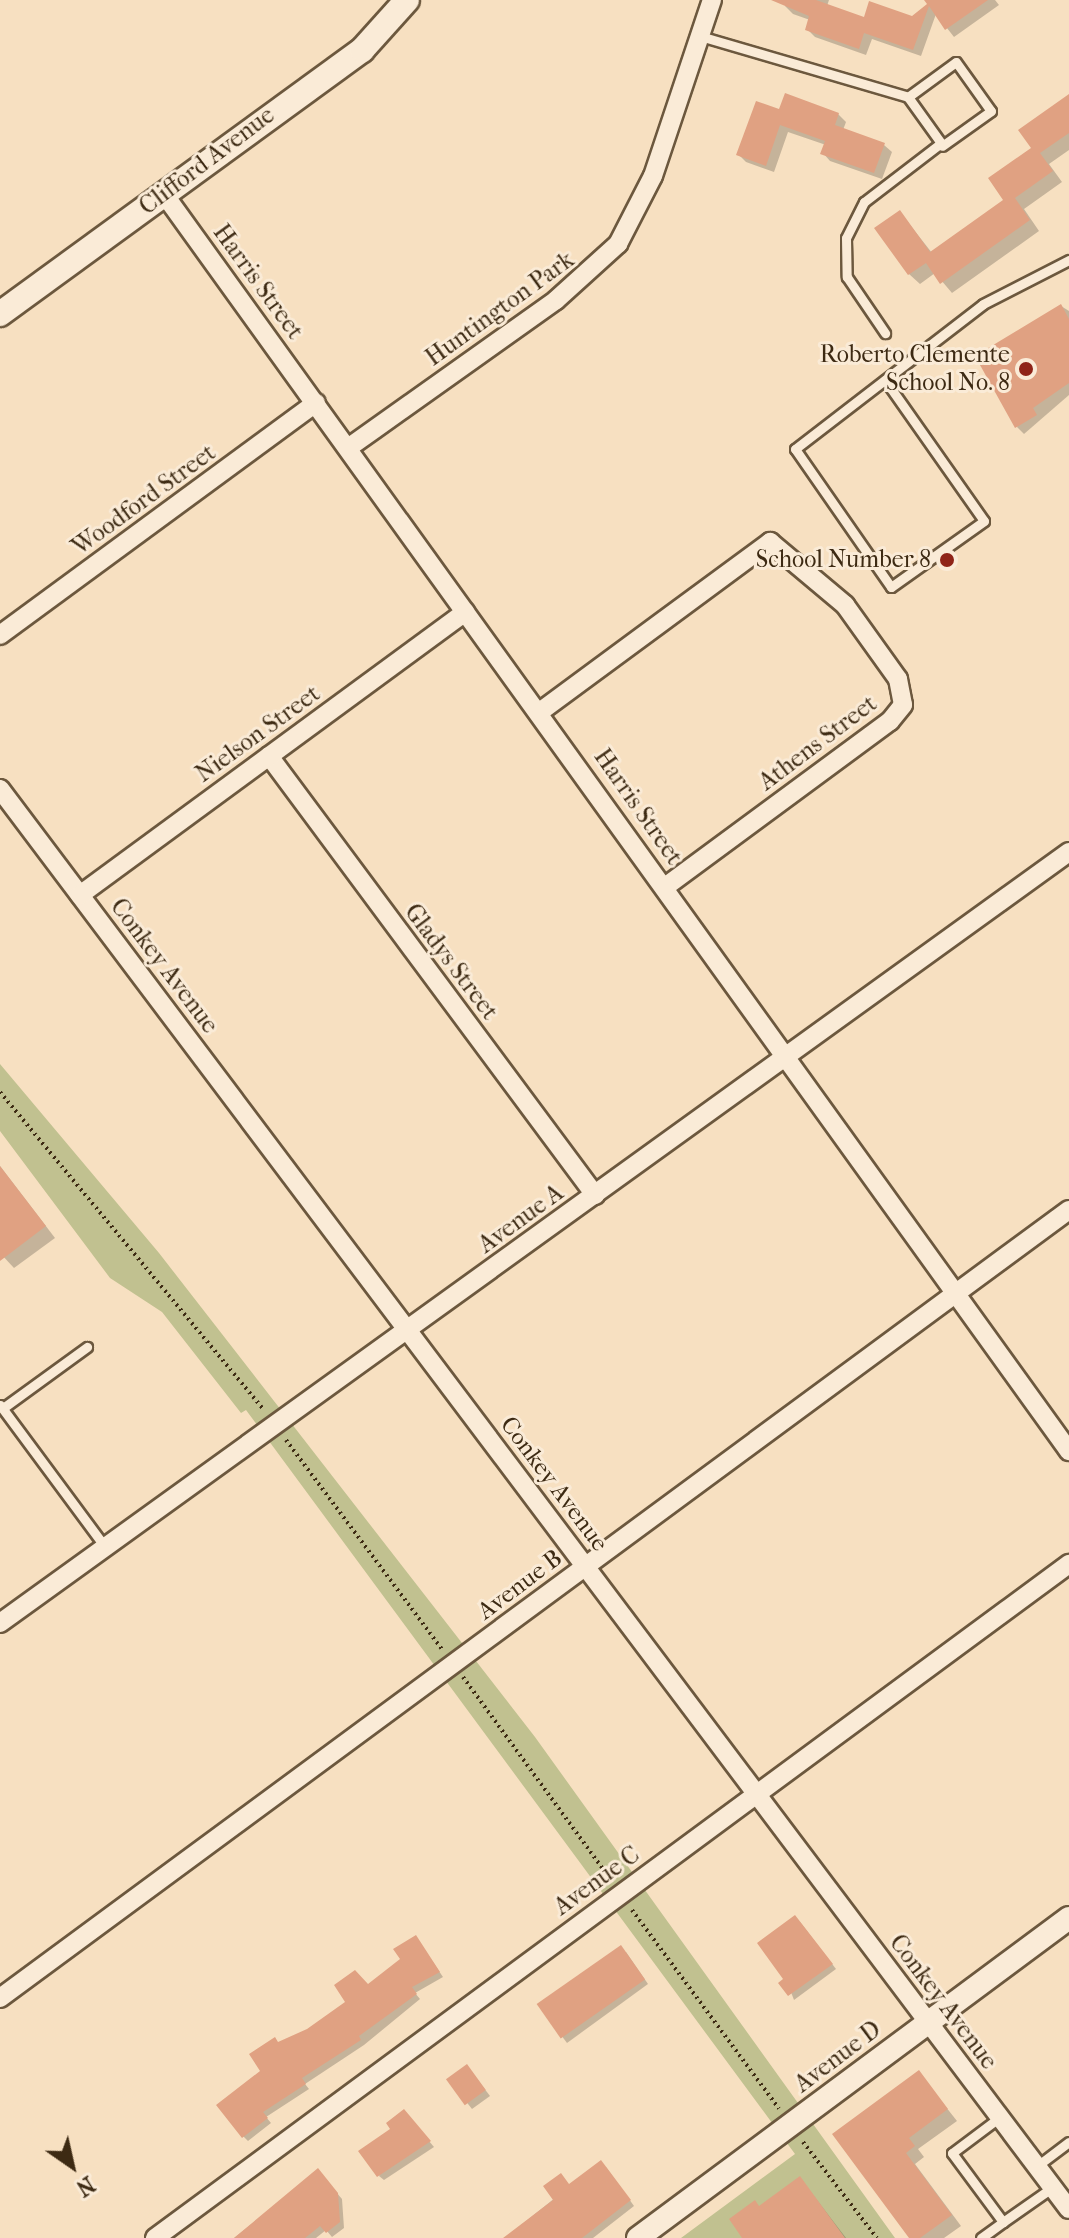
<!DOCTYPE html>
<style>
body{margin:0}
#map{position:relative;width:1069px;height:2238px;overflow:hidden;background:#f7e0c1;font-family:"IM FELL French Canon",serif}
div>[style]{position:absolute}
.green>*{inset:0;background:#c1c190}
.shadow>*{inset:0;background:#0003}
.building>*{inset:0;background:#e0a182;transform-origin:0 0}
.path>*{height:4px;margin-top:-2px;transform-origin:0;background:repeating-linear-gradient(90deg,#3d2a13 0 2px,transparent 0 6px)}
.roads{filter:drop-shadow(2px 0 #6c583e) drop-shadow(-2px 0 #6c583e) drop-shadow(0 2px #6c583e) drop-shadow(0 -2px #6c583e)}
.service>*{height:9px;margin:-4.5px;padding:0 4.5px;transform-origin:4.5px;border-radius:4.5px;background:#faebd7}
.minor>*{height:18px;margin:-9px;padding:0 9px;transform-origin:9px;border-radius:9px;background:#faebd7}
.tertiary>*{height:22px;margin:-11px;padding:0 11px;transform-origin:11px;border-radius:11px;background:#faebd7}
.secondary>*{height:24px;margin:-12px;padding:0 12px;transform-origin:12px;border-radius:12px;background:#faebd7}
.dots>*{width:22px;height:22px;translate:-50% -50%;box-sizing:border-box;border:4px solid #faebd7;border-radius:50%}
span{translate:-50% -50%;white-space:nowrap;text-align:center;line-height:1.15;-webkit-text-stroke:6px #faebd7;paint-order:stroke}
.street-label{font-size:24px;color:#3d2a13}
.poi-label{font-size:24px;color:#3d2a13}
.right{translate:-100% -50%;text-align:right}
.north{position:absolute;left:32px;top:2126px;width:80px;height:80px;-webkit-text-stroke:6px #faebd7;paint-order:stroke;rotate:146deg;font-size:22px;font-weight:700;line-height:32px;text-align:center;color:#3d2a13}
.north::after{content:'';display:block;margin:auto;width:28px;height:36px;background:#3d2a13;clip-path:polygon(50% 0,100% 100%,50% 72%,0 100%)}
</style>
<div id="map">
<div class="green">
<div style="clip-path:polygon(0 1064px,159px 1253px,535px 1737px,895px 2238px,681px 2238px,795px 2154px,246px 1410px,241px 1413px,162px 1312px,110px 1278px,0 1131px)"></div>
</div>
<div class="shadow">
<div style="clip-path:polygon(787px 0,829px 0,827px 6px,865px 19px,912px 18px,937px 0,995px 0,999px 5px,954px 37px,936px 14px,921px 56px,872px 39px,866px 55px,815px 37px,807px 29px,810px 20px,793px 14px,785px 6px)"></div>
<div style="clip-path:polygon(1069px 104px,1069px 150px,1049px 164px,1062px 182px,1024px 209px,1039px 231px,952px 293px,935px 273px,920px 284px,909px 274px,900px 212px,932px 253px,1006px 201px,1033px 148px)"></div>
<div style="clip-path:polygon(780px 112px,838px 114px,846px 122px,843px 130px,884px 145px,892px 152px,882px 179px,830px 161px,823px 153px,826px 145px,788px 132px,774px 172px,746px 162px,738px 154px)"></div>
<div style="clip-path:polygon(1061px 306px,1069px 311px,1069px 395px,1024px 434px,1017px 427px)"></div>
<div style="clip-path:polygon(0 1166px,55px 1238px,14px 1268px,0 1253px)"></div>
<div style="clip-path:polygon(800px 1922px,836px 1969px,794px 2000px,786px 1979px)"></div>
<div style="clip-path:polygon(416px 1937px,443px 1977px,415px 1993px,420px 1999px,364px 2045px,305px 2084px,309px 2089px,266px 2117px,271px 2123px,248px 2141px,243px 2136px,263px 2072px,279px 2044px,308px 2030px,368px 1987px,402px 1959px)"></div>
<div style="clip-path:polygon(626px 1952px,648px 1984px,567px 2043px,540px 2007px)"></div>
<div style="clip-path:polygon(471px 2071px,490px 2096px,472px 2109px,449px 2080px)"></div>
<div style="clip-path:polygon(919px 2073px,957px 2121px,918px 2149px,924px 2157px,915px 2164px,961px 2226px,944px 2238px,911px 2238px,835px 2134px)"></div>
<div style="clip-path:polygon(408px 2116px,434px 2147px,384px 2180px,379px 2176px)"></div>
<div style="clip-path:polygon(606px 2167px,634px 2206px,593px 2238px,505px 2238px,570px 2186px)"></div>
<div style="clip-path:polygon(318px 2171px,342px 2199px,344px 2228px,332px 2237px,326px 2230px,316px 2238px,234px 2238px)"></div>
<div style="clip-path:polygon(800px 2178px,846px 2238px,745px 2238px,760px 2208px)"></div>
</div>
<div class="building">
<div style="clip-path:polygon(771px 0,816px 0,864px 17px,869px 1px,912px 16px,927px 4px,924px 0,988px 0,945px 30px,929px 6px,913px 50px,864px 33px,859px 49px,805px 30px,809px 16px)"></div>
<div style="clip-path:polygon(785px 93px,839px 113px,835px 125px,885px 143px,874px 173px,820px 154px,825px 141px,780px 125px,766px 166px,736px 155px,756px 101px,779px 109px)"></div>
<div style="clip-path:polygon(1069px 94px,1069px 133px,1040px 153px,1053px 171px,1015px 198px,1030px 220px,940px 284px,926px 263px,908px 275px,874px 228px,900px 210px,930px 252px,1003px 200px,988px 178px,1031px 148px,1018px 130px)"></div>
<div style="clip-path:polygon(1061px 304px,1069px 319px,1069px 383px,1033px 408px,1037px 415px,1015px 428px,975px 356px)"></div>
<div style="clip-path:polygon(0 1166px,46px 1226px,0 1261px)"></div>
<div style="clip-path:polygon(795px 1915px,833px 1964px,788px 1996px,778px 1983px,783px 1979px,757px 1943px)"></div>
<div style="clip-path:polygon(416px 1935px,440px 1972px,412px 1987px,417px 1994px,359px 2036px,361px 2040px,302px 2078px,306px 2084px,263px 2112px,268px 2118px,242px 2138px,216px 2105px,260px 2071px,249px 2054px,275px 2037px,278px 2042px,307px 2029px,345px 2002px,334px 1985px,355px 1970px,368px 1984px,400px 1959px,393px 1949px)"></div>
<div style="left:621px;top:1945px;width:42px;height:103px;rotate:55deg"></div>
<div style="left:467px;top:2064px;width:32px;height:26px;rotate:54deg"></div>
<div style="clip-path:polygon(919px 2070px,948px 2109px,909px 2138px,915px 2146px,906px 2153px,952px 2215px,920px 2238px,909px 2238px,832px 2134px)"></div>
<div style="clip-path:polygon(404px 2109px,431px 2141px,377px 2177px,358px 2151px,390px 2129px,386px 2123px)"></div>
<div style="clip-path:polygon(601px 2160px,631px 2200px,582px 2238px,503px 2238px,553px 2200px,543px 2186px,561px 2173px,569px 2184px)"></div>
<div style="clip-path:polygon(318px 2168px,338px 2193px,340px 2222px,326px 2233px,320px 2226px,305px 2238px,234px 2238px)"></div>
<div style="clip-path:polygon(800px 2176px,845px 2238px,742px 2238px,729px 2219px,755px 2200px,759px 2206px)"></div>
</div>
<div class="path">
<div style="left:0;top:1092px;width:413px;rotate:50.3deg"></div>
<div style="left:286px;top:1440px;width:263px;rotate:53.3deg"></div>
<div style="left:463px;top:1677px;width:251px;rotate:53.9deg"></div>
<div style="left:632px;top:1910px;width:247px;rotate:53.5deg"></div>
<div style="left:803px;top:2142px;width:121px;rotate:52.4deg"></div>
</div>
<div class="roads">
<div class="service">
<div style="left:700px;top:36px;width:217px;rotate:16.3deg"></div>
<div style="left:908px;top:97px;width:57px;rotate:54.3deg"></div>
<div style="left:941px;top:143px;width:97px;rotate:142.5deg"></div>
<div style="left:864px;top:202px;width:40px;rotate:116.6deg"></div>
<div style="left:846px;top:238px;width:39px;rotate:89deg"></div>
<div style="left:847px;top:277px;width:68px;rotate:55.8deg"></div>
<div style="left:908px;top:97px;width:59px;rotate:-36.1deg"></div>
<div style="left:956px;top:62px;width:60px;rotate:54.5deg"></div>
<div style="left:991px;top:111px;width:60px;rotate:144.5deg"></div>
<div style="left:885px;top:380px;width:172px;rotate:54.9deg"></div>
<div style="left:984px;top:521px;width:114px;rotate:144.6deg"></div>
<div style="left:891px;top:587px;width:168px;rotate:-124.8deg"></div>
<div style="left:795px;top:449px;width:237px;rotate:-37.6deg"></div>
<div style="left:983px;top:304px;width:97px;rotate:-27.1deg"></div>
<div style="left:0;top:1405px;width:177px;rotate:53.5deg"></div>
<div style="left:3px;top:1408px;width:104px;rotate:-36deg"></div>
<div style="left:1000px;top:2117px;width:60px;rotate:143.1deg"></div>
<div style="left:952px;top:2153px;width:86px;rotate:53.5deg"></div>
<div style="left:1003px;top:2222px;width:61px;rotate:-35deg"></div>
<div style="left:1037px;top:2166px;width:40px;rotate:-37deg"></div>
<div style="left:981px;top:2238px;width:27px;rotate:-36deg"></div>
</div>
<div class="minor">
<div style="left:164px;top:194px;width:1549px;rotate:54.25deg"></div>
<div style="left:348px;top:448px;width:255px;rotate:-35.4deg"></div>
<div style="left:556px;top:300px;width:84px;rotate:-42.1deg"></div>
<div style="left:618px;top:244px;width:76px;rotate:-62.8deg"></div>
<div style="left:653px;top:176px;width:186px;rotate:-71.5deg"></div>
<div style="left:0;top:635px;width:392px;rotate:-36.3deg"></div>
<div style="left:541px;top:711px;width:285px;rotate:-36.4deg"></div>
<div style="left:770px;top:542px;width:98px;rotate:40deg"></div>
<div style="left:845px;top:605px;width:91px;rotate:54.4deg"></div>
<div style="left:898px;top:679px;width:26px;rotate:79deg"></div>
<div style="left:903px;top:705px;width:21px;rotate:129deg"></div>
<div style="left:890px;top:721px;width:280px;rotate:143.6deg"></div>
<div style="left:269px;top:756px;width:547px;rotate:53.4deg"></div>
<div style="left:0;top:789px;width:1777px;rotate:53.03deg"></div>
<div style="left:80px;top:895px;width:478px;rotate:-36.3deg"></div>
<div style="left:0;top:1623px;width:1318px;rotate:-35.8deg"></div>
<div style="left:0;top:1998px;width:1328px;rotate:-36.4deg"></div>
<div style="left:155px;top:2238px;width:1136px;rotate:-36.41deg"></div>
</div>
<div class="tertiary">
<div style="left:638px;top:2238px;width:537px;rotate:-36.59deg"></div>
</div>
<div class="secondary">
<div style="left:0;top:314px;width:448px;rotate:-36.1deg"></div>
<div style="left:362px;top:50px;width:67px;rotate:-48deg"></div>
</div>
</div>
<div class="dots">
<div style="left:1026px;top:369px;background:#8f2418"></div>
<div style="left:947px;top:560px;background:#8f2418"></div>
</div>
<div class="street-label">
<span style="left:207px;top:161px;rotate:-37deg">Clifford Avenue</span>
<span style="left:258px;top:282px;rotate:54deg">Harris Street</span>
<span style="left:500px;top:309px;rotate:-36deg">Huntington Park</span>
<span style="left:144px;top:500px;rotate:-36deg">Woodford Street</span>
<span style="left:258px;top:734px;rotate:-36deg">Nielson Street</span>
<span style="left:818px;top:743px;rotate:-37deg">Athens Street</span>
<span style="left:638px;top:807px;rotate:55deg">Harris Street</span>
<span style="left:451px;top:962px;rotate:53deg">Gladys Street</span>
<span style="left:164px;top:966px;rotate:53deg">Conkey Avenue</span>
<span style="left:521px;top:1219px;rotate:-36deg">Avenue A</span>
<span style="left:554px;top:1484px;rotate:53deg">Conkey Avenue</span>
<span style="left:520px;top:1585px;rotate:-37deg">Avenue B</span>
<span style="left:597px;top:1881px;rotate:-36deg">Avenue C</span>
<span style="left:943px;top:2002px;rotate:53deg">Conkey Avenue</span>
<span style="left:838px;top:2057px;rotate:-37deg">Avenue D</span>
</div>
<div class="poi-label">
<span class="right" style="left:1010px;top:369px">Roberto Clemente<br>School No. 8</span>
<span class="right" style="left:931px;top:560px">School Number 8</span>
</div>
<div class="north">N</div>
</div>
